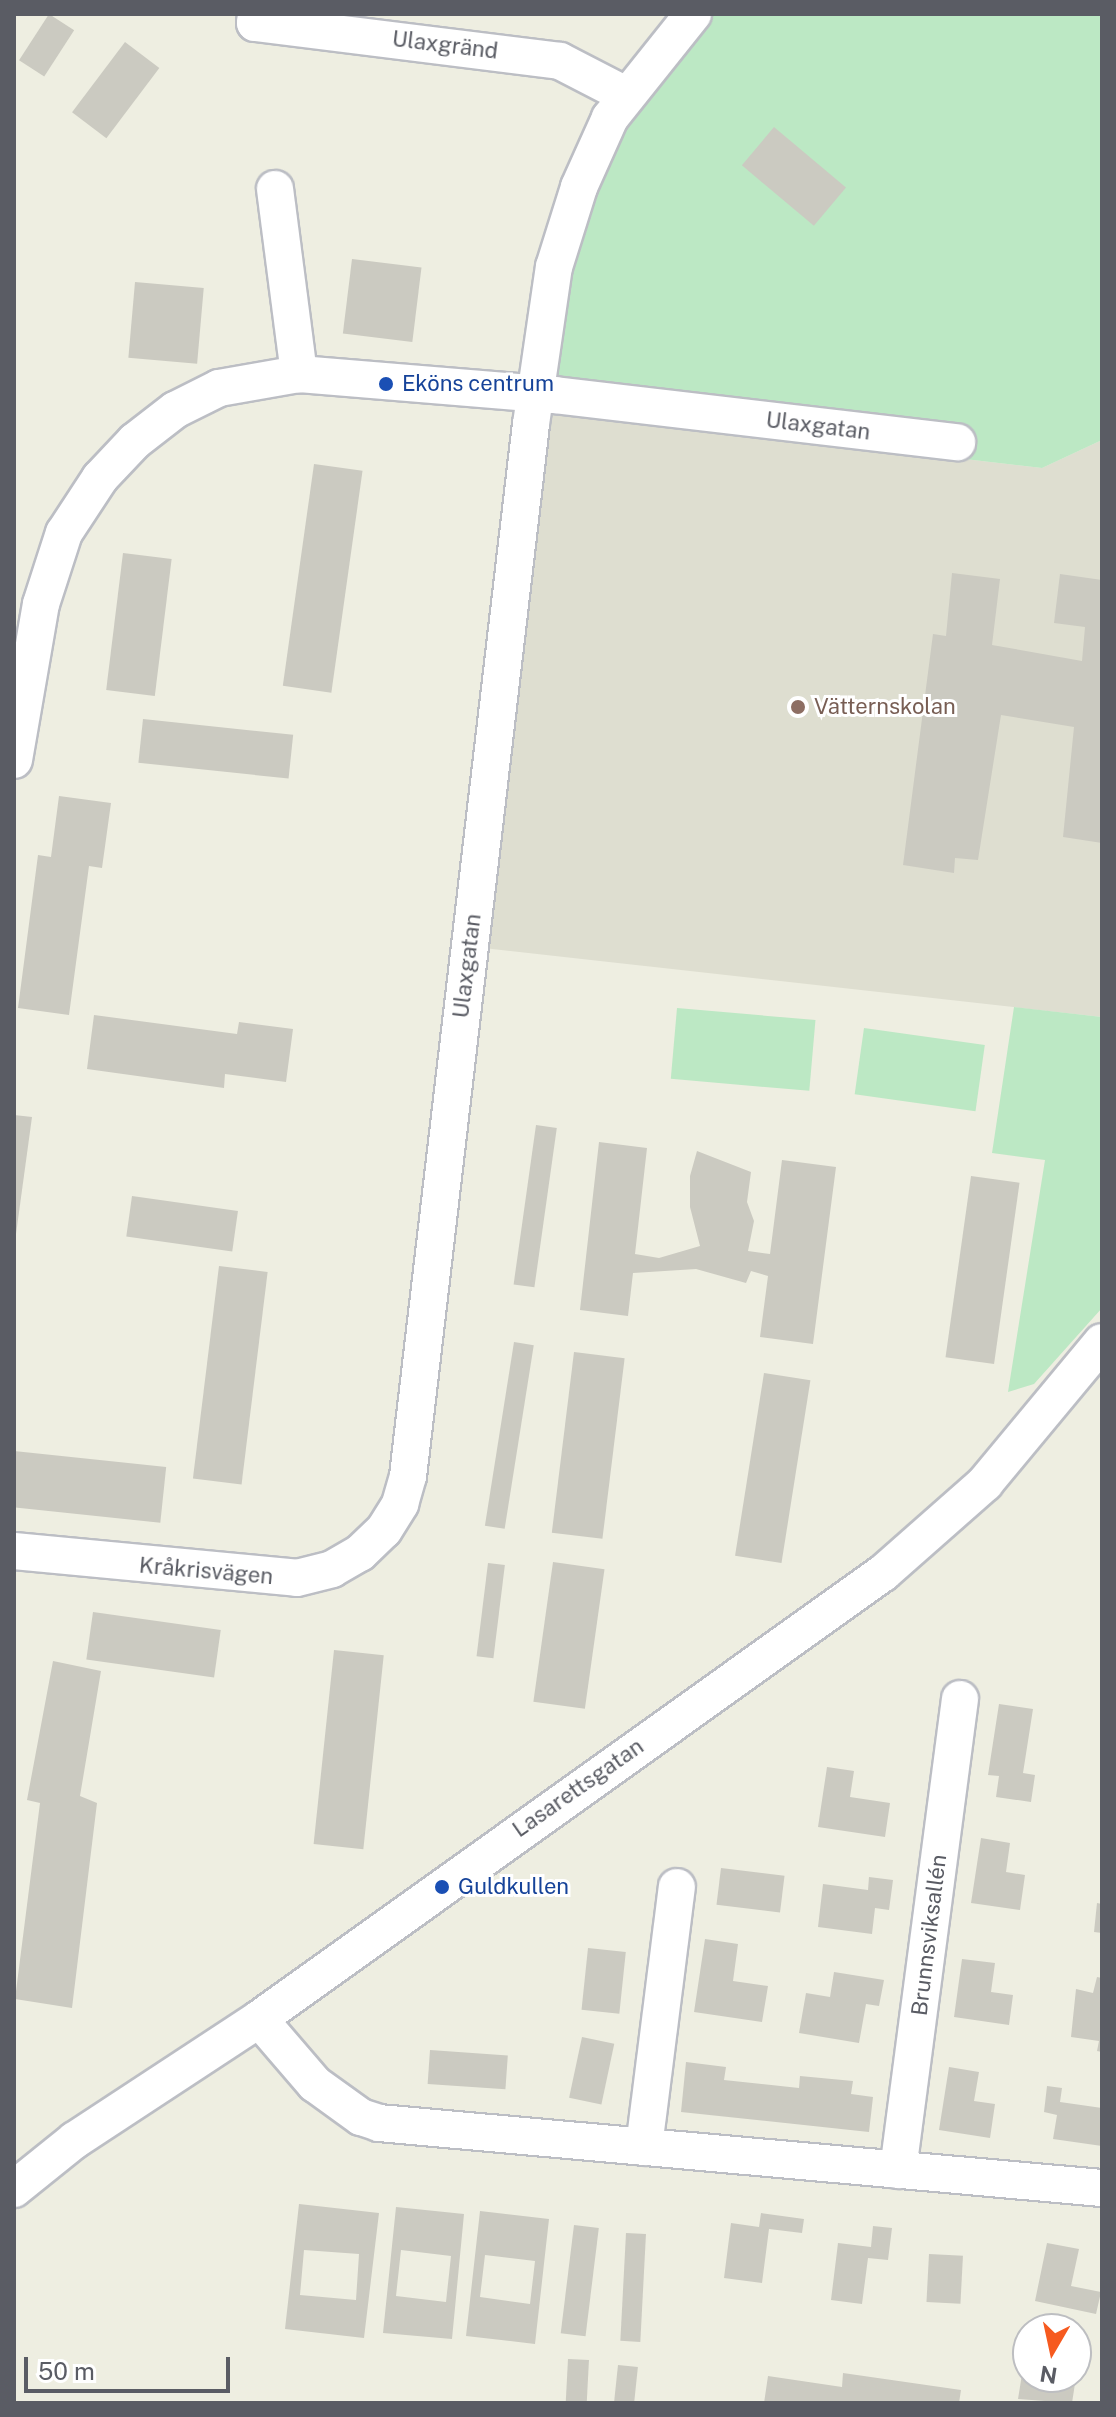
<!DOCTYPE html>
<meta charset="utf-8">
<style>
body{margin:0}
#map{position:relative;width:1116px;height:2417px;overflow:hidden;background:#eeeee1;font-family:"Public Sans",sans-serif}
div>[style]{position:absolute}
.education>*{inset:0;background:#deded0}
.green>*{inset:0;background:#bce8c4;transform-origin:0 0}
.building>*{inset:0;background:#cbcac1;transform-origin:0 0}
.roads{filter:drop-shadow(2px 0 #bcbec4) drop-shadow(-2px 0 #bcbec4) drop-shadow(0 2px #bcbec4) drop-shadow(0 -2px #bcbec4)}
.minor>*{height:36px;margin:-18px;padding:0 18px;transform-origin:18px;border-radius:18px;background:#fff}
.dots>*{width:22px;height:22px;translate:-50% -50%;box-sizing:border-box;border:4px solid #fff;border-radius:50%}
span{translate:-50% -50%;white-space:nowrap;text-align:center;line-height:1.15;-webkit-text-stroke:6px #fff;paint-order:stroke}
.street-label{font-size:22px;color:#5a5c64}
.transit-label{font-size:22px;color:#164399}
.left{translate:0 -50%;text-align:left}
.education-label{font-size:22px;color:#785e54}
.frame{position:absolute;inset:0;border:16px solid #5a5c64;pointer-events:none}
.north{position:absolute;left:1012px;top:2313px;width:80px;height:80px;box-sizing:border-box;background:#fff;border:2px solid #bdbec1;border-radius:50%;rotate:189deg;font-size:22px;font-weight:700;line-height:32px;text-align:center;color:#5a5c64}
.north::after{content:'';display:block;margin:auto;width:28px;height:36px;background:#f65a1f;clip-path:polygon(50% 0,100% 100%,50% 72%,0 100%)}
.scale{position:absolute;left:24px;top:2357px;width:206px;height:36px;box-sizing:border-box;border:4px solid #5a5c64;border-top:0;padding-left:10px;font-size:24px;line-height:28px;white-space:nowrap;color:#5a5c64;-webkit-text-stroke:6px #fff;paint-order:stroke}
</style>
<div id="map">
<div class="education">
<div style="clip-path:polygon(530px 408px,1042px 468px,1102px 440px,1102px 1017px,466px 946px)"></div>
</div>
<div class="green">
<div style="clip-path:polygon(694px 14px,1102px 14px,1102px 440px,1042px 468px,530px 408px,624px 86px)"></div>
<div style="clip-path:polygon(1014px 1007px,1102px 1017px,1102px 1308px,1034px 1384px,1008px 1392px,1045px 1160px,992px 1153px)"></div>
<div style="left:677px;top:1008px;width:139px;height:71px;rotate:5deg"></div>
<div style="left:864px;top:1028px;width:122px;height:67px;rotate:8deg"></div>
</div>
<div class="building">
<div style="left:49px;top:14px;width:30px;height:55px;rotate:33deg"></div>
<div style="left:125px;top:42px;width:43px;height:88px;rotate:37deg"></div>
<div style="left:774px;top:127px;width:94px;height:50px;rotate:40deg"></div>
<div style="left:352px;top:259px;width:70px;height:75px;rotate:7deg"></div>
<div style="left:135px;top:282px;width:69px;height:76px;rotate:5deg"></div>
<div style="left:314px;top:464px;width:49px;height:224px;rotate:8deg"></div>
<div style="left:123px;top:553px;width:49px;height:138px;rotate:7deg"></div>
<div style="clip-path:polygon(952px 573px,1000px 579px,992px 645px,1082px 661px,1085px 627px,1054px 623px,1060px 574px,1102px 580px,1102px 843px,1063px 837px,1074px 727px,1001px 715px,978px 860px,955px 858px,954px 873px,903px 865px,933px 634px,946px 636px)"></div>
<div style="left:143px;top:719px;width:151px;height:44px;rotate:6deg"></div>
<div style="clip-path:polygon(59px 796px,111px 803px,102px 868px,89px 866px,69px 1015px,18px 1008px,38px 855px,51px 857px)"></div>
<div style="clip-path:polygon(94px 1015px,237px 1034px,239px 1022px,293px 1029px,286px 1082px,225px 1074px,224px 1088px,87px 1069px)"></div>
<div style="clip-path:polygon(14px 1115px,32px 1117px,16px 1234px,14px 1234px)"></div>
<div style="left:536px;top:1125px;width:21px;height:161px;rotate:8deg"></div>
<div style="clip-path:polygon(599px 1142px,647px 1148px,635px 1254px,659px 1258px,700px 1246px,690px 1207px,690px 1176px,697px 1151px,751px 1172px,747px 1202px,754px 1221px,748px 1251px,770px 1254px,782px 1160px,836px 1167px,813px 1344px,760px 1337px,768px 1276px,751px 1271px,746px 1283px,696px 1269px,633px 1273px,628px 1316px,580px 1310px)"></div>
<div style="left:971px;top:1176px;width:49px;height:183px;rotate:8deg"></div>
<div style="left:132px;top:1196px;width:107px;height:41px;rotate:8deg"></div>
<div style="left:219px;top:1266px;width:49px;height:214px;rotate:7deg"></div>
<div style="left:514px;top:1342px;width:20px;height:186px;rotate:9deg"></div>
<div style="left:574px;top:1352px;width:51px;height:182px;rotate:7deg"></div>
<div style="left:764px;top:1373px;width:47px;height:185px;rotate:9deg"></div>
<div style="left:14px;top:1451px;width:153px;height:56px;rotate:6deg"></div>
<div style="left:553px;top:1562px;width:52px;height:141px;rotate:8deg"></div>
<div style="left:488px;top:1563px;width:17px;height:94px;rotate:7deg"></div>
<div style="left:93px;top:1612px;width:129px;height:48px;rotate:8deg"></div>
<div style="left:334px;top:1650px;width:50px;height:195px;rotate:6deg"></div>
<div style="clip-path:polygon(53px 1661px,101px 1671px,80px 1796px,97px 1803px,72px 2008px,15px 1999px,40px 1803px,27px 1800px)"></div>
<div style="clip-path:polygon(999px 1704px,1033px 1709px,1023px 1773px,1035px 1775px,1031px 1802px,996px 1797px,999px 1776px,988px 1775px)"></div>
<div style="clip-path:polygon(827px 1767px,854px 1771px,850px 1797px,890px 1803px,885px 1837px,818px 1827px)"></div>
<div style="clip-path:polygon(981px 1838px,1010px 1843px,1006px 1872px,1025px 1875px,1020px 1910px,971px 1903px)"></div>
<div style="left:721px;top:1868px;width:64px;height:37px;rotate:7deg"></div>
<div style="clip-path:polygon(869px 1877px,893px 1880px,889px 1910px,875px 1908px,872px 1934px,818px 1927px,823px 1884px,868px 1890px)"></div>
<div style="clip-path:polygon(1097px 1903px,1102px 1904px,1102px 1933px,1094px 1932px)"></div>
<div style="clip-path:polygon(705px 1939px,738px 1944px,733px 1981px,768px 1986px,762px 2022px,694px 2012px)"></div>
<div style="left:588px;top:1948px;width:38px;height:62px;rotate:6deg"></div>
<div style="clip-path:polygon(962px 1959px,995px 1963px,991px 1992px,1013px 1995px,1009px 2025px,954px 2017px)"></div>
<div style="clip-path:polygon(834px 1972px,884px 1980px,879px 2006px,866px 2004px,859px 2043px,799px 2033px,806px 1993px,830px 1997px)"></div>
<div style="clip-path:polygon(1097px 1977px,1102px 1978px,1102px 2052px,1097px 2051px,1099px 2041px,1071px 2037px,1076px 1989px,1093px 1993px)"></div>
<div style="left:582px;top:2037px;width:33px;height:62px;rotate:12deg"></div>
<div style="left:430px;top:2050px;width:78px;height:34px;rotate:4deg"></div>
<div style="clip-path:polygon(686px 2062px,726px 2067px,724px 2080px,799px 2088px,800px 2076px,853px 2081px,851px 2094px,873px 2097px,869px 2132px,681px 2112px)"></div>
<div style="clip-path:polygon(949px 2067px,979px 2072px,974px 2101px,995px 2104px,990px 2138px,939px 2130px)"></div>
<div style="clip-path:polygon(1047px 2086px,1062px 2088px,1060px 2102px,1102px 2108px,1102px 2146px,1053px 2139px,1057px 2115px,1044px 2112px)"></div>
<div style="clip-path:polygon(evenodd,299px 2204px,379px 2213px,364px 2338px,285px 2329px,299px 2204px,304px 2250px,359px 2254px,356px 2300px,300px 2295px,304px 2250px)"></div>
<div style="clip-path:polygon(evenodd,396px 2207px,464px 2214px,452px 2339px,383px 2333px,396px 2207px,401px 2250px,451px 2256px,446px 2302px,396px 2296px,401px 2250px)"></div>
<div style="clip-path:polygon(evenodd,480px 2211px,549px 2219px,535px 2344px,466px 2336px,480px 2211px,485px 2255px,535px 2261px,530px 2304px,480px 2297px,485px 2255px)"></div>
<div style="clip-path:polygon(761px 2213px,804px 2219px,802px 2233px,769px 2229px,762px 2283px,724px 2278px,731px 2223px,759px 2227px)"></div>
<div style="left:574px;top:2225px;width:25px;height:109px;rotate:7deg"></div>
<div style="clip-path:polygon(873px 2226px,892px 2228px,888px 2260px,868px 2258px,862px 2304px,831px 2300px,838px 2243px,871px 2247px)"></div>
<div style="left:626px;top:2233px;width:20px;height:108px;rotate:3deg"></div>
<div style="clip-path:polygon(1047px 2243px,1079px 2249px,1071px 2286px,1101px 2292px,1096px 2314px,1035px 2301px)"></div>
<div style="left:929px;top:2254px;width:34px;height:48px;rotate:3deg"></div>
<div style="left:568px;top:2359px;width:21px;height:44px;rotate:3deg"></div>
<div style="clip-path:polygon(1024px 2362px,1028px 2377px,1076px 2377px,1072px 2403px,1018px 2399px)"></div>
<div style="left:618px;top:2365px;width:20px;height:38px;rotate:6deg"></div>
<div style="clip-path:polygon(843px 2373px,961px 2390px,959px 2403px,764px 2403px,768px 2376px,842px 2387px)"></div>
</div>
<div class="roads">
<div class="minor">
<div style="left:256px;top:14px;width:9px;rotate:96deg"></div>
<div style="left:255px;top:23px;width:307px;rotate:7.1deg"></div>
<div style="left:560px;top:61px;width:74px;rotate:27.3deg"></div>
<div style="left:275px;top:189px;width:187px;rotate:82.6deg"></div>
<div style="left:14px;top:760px;width:158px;rotate:-80.2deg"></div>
<div style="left:41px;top:604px;width:75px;rotate:-72.1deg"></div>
<div style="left:64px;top:533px;width:66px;rotate:-56.8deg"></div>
<div style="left:100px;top:478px;width:51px;rotate:-46.6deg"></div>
<div style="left:135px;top:441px;width:51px;rotate:-37.8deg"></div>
<div style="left:175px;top:410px;width:49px;rotate:-26.6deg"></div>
<div style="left:219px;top:388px;width:81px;rotate:-9.9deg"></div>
<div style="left:299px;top:374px;width:256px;rotate:4.7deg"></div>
<div style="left:554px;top:395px;width:406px;rotate:6.7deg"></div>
<div style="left:14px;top:1551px;width:284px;rotate:5.4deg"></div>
<div style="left:297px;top:1578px;width:36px;rotate:-14deg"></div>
<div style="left:332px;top:1569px;width:32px;rotate:-30deg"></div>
<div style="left:360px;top:1553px;width:33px;rotate:-44deg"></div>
<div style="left:384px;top:1530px;width:31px;rotate:-58deg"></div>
<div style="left:400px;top:1504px;width:29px;rotate:-74deg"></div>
<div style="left:408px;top:1476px;width:1059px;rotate:-83.33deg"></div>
<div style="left:531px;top:424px;width:159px;rotate:-81.7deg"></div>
<div style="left:554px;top:267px;width:84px;rotate:-72.6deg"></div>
<div style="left:579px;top:187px;width:76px;rotate:-65.8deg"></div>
<div style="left:610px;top:118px;width:133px;rotate:-51.4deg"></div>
<div style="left:259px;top:2019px;width:86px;rotate:49.3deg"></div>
<div style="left:315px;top:2084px;width:57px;rotate:35.7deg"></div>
<div style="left:361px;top:2117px;width:19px;rotate:18deg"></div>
<div style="left:379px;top:2123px;width:726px;rotate:5.14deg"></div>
<div style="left:644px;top:2147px;width:262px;rotate:-82.8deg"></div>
<div style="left:898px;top:2170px;width:475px;rotate:-82.5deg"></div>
<div style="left:14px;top:2189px;width:78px;rotate:-38.8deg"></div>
<div style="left:75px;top:2140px;width:220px;rotate:-33.3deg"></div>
<div style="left:259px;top:2019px;width:767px;rotate:-35.56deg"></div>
<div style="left:883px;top:1573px;width:136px;rotate:-41.4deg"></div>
<div style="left:985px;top:1483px;width:183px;rotate:-50.3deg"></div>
</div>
</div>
<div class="dots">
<div style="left:386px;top:384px;background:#1a4fb4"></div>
<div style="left:798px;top:707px;background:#8d6e63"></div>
<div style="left:442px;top:1887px;background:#1a4fb4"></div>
</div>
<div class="street-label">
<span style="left:445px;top:45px;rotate:7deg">Ulaxgränd</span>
<span style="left:818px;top:426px;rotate:7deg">Ulaxgatan</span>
<span style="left:467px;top:966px;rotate:-83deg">Ulaxgatan</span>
<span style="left:206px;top:1571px;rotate:5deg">Kråkrisvägen</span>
<span style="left:578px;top:1788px;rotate:-35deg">Lasarettsgatan</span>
<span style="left:929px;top:1935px;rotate:-83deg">Brunnsviksallén</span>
</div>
<div class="transit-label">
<span class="left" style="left:402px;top:384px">Eköns centrum</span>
<span class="left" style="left:458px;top:1887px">Guldkullen</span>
</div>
<div class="education-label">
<span class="left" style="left:814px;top:707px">Vätternskolan</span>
</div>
<div class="frame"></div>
<div class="north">N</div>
<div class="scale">50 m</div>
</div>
